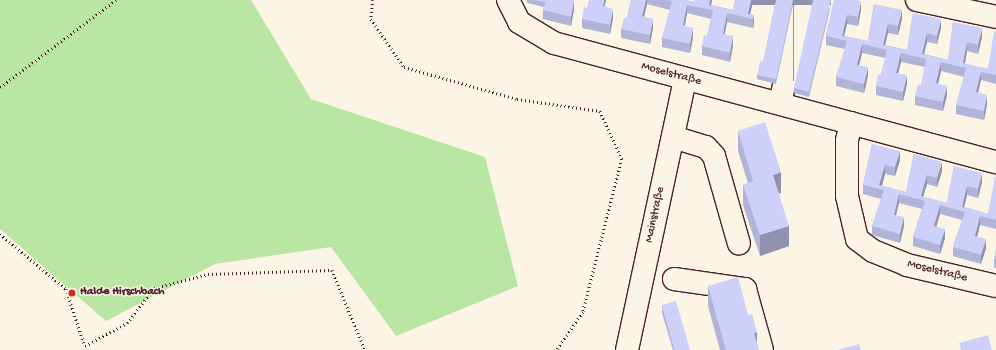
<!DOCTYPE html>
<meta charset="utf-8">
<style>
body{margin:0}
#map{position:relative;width:996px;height:350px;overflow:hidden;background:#fcf5e5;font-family:"Gochi Hand",sans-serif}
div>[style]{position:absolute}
.green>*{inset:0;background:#bae6a4}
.path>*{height:2.5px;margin-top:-1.25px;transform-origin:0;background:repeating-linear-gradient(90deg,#4a1f2b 0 1px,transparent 0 4px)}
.roads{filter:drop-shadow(1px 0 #4a1f2b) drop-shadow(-1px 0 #4a1f2b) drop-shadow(0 1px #4a1f2b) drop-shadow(0 -1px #4a1f2b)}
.minor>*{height:22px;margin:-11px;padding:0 11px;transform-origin:11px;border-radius:11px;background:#fcf5e5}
.wall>*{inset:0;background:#b0b4d7}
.shaded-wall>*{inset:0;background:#9092af;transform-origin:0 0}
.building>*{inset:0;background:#cdd1fa;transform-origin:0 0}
.dots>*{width:11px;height:11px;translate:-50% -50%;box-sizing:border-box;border:2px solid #fcf5e5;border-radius:50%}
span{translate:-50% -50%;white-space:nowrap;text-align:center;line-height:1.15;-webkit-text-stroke:3px #fcf5e5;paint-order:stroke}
.street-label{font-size:12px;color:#4a1f2b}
.poi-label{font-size:12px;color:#4a1f2b;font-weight:700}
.left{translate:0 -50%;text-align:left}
</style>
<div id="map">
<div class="green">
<div style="clip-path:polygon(0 0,251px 0,311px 99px,485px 157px,518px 286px,396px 336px,331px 247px,215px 264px,106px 321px,0 229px)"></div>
</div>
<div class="path">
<div style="left:373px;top:0;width:19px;rotate:96deg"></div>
<div style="left:371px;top:19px;width:58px;rotate:55.5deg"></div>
<div style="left:404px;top:67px;width:117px;rotate:15.8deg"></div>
<div style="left:517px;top:99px;width:84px;rotate:8.2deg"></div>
<div style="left:600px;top:111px;width:53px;rotate:65.4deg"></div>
<div style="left:622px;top:159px;width:158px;rotate:104.3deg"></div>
<div style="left:583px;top:312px;width:46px;rotate:124.4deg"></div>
<div style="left:0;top:87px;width:145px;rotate:-36.9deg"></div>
<div style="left:0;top:234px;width:86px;rotate:39.8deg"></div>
<div style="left:66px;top:289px;width:60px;rotate:71.6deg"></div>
<div style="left:85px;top:346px;width:48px;rotate:-28.7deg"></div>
<div style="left:127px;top:323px;width:44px;rotate:-52.4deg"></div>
<div style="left:154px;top:288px;width:56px;rotate:-14.5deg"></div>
<div style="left:208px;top:274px;width:124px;rotate:-1.8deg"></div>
<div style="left:332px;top:270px;width:87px;rotate:67.6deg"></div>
</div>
<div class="roads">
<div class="minor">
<div style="left:508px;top:0;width:25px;rotate:63deg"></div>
<div style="left:519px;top:22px;width:41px;rotate:31deg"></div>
<div style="left:554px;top:43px;width:458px;rotate:15.1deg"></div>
<div style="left:917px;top:0;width:81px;rotate:12.1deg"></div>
<div style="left:780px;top:103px;width:106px;rotate:-77.4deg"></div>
<div style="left:851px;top:123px;width:18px;rotate:103deg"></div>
<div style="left:847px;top:141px;width:55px;rotate:90deg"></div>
<div style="left:847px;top:196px;width:44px;rotate:76.9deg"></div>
<div style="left:857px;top:239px;width:20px;rotate:37deg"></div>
<div style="left:873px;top:251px;width:37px;rotate:22deg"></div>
<div style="left:907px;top:265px;width:91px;rotate:13.3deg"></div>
<div style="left:673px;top:137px;width:34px;rotate:17deg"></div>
<div style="left:706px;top:147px;width:12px;rotate:48deg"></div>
<div style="left:714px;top:156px;width:91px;rotate:74.1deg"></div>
<div style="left:674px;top:279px;width:72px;rotate:8deg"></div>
<div style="left:745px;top:289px;width:63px;rotate:74.4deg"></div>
<div style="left:627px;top:350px;width:277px;rotate:-77.9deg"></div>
</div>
</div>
<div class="wall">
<div style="clip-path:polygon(527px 0,572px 0,574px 9px,571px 26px,543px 19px,543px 10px,544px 7px,527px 3px)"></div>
<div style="clip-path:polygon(630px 0,686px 0,694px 2px,694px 0,712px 0,711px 5px,733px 10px,735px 0,764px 0,763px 4px,753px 2px,750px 14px,754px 15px,754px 24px,753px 28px,727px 22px,724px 34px,733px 45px,730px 62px,702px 55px,702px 46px,707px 36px,711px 19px,687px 13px,685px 26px,693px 37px,690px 53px,662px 47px,662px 38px,670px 10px,647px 4px,644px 17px,653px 28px,650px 44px,621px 38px,621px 29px,627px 18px,631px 0)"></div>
<div style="clip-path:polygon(776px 0,794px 0,776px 84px,757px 79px,757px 75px,763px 62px)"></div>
<div style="clip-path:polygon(834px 0,861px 10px,858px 26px,847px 24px,844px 36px,868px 41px,874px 4px,902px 19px,898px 35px,888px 33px,885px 45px,907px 50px,913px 13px,941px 28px,937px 44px,927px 42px,924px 54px,948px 60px,953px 22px,982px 37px,978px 54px,967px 51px,965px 64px,988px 69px,996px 31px,996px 84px,981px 80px,978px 93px,987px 104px,984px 120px,956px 114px,956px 105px,964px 77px,941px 71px,938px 84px,947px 95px,943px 111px,915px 105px,915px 96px,921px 85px,925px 67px,901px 62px,898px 74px,907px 84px,903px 101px,876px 95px,876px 86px,881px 75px,885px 58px,862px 53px,859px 65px,868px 76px,864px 93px,836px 86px,836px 77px,845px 49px,826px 45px,826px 36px)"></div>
<div style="clip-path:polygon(831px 5px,809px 97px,794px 93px,794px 88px)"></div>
<div style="clip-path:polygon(605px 7px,613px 18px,610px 34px,582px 28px,582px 19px,587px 8px)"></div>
<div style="clip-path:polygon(738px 131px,781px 193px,779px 193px,789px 246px,760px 256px,743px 205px,743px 185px,748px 183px,738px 151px)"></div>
<div style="clip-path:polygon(872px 144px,900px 160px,895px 176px,885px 174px,882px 186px,906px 192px,914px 154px,942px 171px,937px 187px,927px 184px,923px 197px,947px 203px,954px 166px,982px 182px,978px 198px,967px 195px,964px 207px,988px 214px,996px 177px,996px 229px,980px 225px,977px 237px,986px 248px,981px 264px,953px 256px,953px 247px,962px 220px,940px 214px,936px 226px,945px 238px,940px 254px,913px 246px,913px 237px,922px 209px,899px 203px,896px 215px,904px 226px,900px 243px,872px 235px,872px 226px,881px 199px,863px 194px,863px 185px)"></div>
<div style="clip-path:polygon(996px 250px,996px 268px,994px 268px,994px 259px)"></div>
<div style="clip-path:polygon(708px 286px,748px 315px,759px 350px,720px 350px,708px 306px)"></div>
<div style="clip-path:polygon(662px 305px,690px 350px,673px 350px,662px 313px)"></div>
</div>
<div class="shaded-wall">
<div style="clip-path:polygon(574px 0,574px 9px,571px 26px,571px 17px)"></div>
<div style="clip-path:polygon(604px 0,606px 0,603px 15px,603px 6px)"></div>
<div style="clip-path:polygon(646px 0,647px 0,647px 4px,642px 25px,642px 16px)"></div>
<div style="clip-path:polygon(710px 0,712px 0,710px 10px,709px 5px)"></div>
<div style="clip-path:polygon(751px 0,753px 0,753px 2px,749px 18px,748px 14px)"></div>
<div style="left:793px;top:0;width:1px;height:81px"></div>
<div style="left:831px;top:0;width:5px;height:95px;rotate:90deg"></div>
<div style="clip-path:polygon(861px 1px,861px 10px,858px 26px,858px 17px)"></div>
<div style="clip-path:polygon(687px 5px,687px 13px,683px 34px,683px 25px)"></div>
<div style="clip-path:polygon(613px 9px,613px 18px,610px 34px,610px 25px)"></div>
<div style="clip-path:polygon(902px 10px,902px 19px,898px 35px,898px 26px)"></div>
<div style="clip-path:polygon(727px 13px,727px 22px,723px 43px,723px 34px)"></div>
<div style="clip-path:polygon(754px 15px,754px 24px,753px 28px,753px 19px)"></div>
<div style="clip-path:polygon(847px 15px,847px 24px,843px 40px,842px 36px)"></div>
<div style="clip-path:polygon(653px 19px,653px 28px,650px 44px,650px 35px)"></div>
<div style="clip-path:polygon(941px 19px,941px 28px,937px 44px,937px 36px)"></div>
<div style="clip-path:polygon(888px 24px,888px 33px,884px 49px,883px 45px)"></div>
<div style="clip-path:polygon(693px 28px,693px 37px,690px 53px,690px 44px)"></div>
<div style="clip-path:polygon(982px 28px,982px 37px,978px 54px,978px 45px)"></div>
<div style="clip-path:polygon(927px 33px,927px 42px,923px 58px,922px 54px)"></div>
<div style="clip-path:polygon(733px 36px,733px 45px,730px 62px,730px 53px)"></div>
<div style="clip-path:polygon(967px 42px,967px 51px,964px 68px,963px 63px)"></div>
<div style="clip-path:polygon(862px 44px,862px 53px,857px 74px,857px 65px)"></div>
<div style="clip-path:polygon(901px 53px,901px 62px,896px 82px,896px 73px)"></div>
<div style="clip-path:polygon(941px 62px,941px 71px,936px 92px,936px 83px)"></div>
<div style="clip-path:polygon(868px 67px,868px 76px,864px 93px,864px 84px)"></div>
<div style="clip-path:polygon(981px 72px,981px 80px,976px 101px,976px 92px)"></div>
<div style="clip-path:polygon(907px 75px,907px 84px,903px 101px,903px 92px)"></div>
<div style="clip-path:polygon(947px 86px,947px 95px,943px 111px,943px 102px)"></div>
<div style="clip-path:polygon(987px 95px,987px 104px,984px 120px,984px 111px)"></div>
<div style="clip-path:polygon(900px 151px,900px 160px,895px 176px,895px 167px)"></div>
<div style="clip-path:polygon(942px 162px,942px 171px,937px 187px,937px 178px)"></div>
<div style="clip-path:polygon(885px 165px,885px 174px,881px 189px,879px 185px)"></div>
<div style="clip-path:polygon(781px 172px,781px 193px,773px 195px,773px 175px)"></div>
<div style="clip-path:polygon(982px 173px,982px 182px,978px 198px,978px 189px)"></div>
<div style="clip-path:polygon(927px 175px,927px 184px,922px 200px,921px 196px)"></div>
<div style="clip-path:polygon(967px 186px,967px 195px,963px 212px,962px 207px)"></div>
<div style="clip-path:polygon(899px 194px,899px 203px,894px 223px,894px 215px)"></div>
<div style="clip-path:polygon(940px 205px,940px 214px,934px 235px,934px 226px)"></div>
<div style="clip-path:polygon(980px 216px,980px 225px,975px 245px,975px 236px)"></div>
<div style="clip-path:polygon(904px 217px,904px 226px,900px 243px,900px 234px)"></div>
<div style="clip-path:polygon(789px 226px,789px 246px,760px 256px,760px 235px)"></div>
<div style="clip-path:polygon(945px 229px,945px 238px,940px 254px,940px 245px)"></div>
<div style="clip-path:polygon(986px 239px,986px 248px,981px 264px,981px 255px)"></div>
<div style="clip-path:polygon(757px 332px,757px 350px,754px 333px)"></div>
</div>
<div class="building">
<div style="clip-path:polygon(534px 0,546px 0,545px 2px)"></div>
<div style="clip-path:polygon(546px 0,574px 0,571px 17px,543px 10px)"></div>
<div style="clip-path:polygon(589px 0,604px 0,603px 6px,613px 9px,610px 25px,582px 19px,584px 7px,587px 8px)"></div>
<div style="clip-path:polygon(631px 0,646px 0,642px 16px,653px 19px,650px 35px,621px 29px,624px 18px,627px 18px)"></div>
<div style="clip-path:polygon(667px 0,686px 0,694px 2px,694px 0,710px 0,709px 5px,733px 10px,735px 0,751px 0,748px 14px,754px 15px,753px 19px,727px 13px,723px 34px,733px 36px,730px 53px,702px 46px,704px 35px,707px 36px,713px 10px,687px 5px,683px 25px,693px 28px,690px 44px,662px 38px,672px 1px)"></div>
<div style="clip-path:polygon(776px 0,793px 0,776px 79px,757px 75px,760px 61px,763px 62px)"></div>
<div style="clip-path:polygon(813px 0,831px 0,809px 92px,794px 88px)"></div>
<div style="clip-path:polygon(834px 0,856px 0,861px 1px,858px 17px,847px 15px,842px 36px,868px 41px,874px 4px,902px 10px,898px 26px,888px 24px,883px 45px,907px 50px,913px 13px,941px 19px,937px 36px,927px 33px,922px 54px,948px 60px,953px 22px,982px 28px,978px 45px,967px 42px,963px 63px,988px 69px,994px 31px,996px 31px,996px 75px,981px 72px,976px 92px,987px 95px,984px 111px,956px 105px,966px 68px,941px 62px,936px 83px,947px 86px,943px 102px,915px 96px,918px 84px,921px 85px,926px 59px,901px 53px,896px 73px,907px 75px,903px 92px,876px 86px,878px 74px,881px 75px,887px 50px,862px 44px,857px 65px,868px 67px,864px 84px,836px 77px,847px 41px,826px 36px)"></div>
<div style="clip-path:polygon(765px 122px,781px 172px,773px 175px,789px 226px,760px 235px,743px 185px,753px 181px,738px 131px)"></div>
<div style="clip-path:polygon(872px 144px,900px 151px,895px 167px,885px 165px,879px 185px,906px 192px,914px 154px,942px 162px,937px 178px,927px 175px,921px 196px,947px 203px,954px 166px,982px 173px,978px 189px,967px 186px,962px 207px,967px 208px,988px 214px,995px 176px,996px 177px,996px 220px,980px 216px,975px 236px,986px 239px,981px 255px,953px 247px,965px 212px,940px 205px,934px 226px,945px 229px,940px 245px,913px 237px,925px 201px,899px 194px,894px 215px,904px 217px,900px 234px,872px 226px,884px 190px,863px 185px)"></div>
<div style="clip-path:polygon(996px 250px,996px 259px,994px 259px)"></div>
<div style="clip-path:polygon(738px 277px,748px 315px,752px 314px,757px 332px,754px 333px,759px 350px,726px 350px,708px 286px)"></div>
<div style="left:676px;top:301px;width:51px;height:15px;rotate:74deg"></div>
<div style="clip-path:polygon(988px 335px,992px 350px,961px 350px,959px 343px)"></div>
<div style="clip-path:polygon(859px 344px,861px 350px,837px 350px)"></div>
</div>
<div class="dots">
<div style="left:72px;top:293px;background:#c8321e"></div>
</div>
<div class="street-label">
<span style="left:671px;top:75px;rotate:15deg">Moselstraße</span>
<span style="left:656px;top:215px;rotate:-78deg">Mainstraße</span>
<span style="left:937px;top:272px;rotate:14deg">Moselstraße</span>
</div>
<div class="poi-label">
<span class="left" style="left:80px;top:293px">Halde Hirschbach</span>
</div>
</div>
